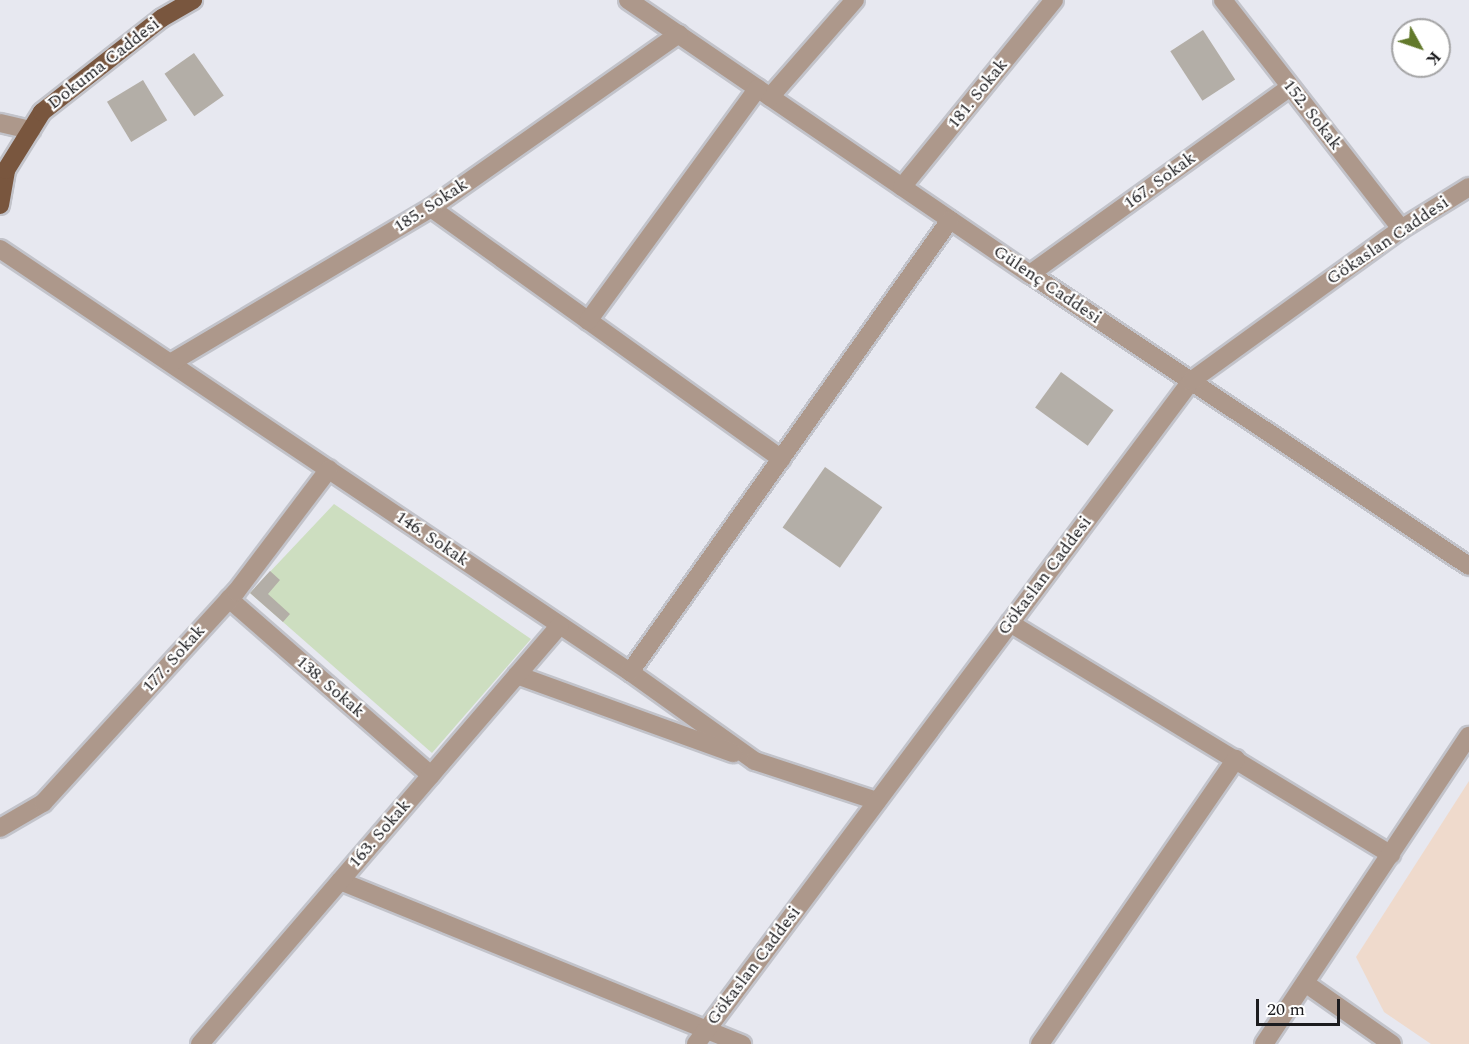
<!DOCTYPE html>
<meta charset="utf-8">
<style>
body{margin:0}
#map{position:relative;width:1469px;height:1044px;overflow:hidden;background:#e7e8f0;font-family:Spectral,serif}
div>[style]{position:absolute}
.education>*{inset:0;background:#efdacc}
.green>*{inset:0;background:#cddec0}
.building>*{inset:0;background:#b3aea7;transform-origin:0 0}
.roads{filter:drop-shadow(2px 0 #c2c3ca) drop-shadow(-2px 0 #c2c3ca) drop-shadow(0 2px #c2c3ca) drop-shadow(0 -2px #c2c3ca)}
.minor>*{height:18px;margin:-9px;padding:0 9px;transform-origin:9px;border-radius:9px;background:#ad988b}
.major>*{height:18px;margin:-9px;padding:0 9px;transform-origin:9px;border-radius:9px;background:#79563e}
span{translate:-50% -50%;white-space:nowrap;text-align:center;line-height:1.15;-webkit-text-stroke:4.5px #fff;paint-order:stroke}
.street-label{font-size:18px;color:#1c1c1f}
.north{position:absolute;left:1391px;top:18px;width:60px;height:60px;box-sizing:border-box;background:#fff;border:2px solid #a4a4a5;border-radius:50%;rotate:130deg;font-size:16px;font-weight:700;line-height:24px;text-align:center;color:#1c1c1f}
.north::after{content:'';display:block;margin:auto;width:21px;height:27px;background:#62792b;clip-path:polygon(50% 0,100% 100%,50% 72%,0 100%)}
.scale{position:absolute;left:1256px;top:999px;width:84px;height:27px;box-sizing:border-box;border:3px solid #1c1c1f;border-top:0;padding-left:8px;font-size:18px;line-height:21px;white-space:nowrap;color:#1c1c1f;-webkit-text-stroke:4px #fff;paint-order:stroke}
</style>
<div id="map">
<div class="education">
<div style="clip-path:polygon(1469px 781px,1469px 1044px,1431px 1044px,1384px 1012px,1356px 957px)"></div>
</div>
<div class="green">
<div style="clip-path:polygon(334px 504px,531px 639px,432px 753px,250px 593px)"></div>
</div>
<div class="building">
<div style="left:1203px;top:30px;width:59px;height:39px;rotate:57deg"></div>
<div style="left:194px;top:53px;width:52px;height:36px;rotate:55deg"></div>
<div style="left:143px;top:80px;width:47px;height:42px;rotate:59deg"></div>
<div style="left:1061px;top:372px;width:65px;height:44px;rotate:36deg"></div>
<div style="left:825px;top:467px;width:70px;height:74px;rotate:35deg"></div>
<div style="clip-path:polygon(270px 571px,280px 580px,268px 594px,290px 614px,283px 622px,250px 593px)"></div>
</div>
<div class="roads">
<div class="minor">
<div style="left:628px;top:0;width:486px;rotate:34.3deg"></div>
<div style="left:1030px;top:274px;width:527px;rotate:33.63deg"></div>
<div style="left:1223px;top:0;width:290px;rotate:52.1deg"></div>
<div style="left:770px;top:97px;width:129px;rotate:-48.8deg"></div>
<div style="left:0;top:123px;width:32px;rotate:13deg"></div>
<div style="left:902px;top:187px;width:241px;rotate:-50.9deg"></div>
<div style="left:431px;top:208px;width:431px;rotate:35.6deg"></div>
<div style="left:0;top:249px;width:759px;rotate:33.88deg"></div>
<div style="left:630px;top:672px;width:153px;rotate:35.5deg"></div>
<div style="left:755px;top:761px;width:128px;rotate:18.2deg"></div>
<div style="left:1030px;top:274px;width:320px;rotate:-35.7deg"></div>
<div style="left:588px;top:321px;width:288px;rotate:-53.9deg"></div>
<div style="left:172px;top:362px;width:301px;rotate:-30.7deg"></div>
<div style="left:431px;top:208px;width:303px;rotate:-35.1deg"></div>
<div style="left:229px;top:599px;width:268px;rotate:41.1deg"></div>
<div style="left:1010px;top:623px;width:446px;rotate:31.3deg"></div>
<div style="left:630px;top:672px;width:554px;rotate:-54.7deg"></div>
<div style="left:517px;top:675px;width:230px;rotate:19.9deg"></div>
<div style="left:0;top:828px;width:50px;rotate:-30.2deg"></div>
<div style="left:43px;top:803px;width:286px;rotate:-47.6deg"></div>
<div style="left:236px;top:592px;width:154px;rotate:-52.9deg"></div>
<div style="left:340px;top:881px;width:434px;rotate:22.1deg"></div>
<div style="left:1305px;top:983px;width:106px;rotate:35deg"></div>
<div style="left:200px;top:1044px;width:552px;rotate:-49.33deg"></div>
<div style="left:696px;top:1044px;width:827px;rotate:-53.25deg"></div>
<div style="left:1191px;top:381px;width:259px;rotate:-35.9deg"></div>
<div style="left:1401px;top:229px;width:80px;rotate:-31.7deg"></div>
<div style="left:1040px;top:1044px;width:346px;rotate:-55.5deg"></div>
<div style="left:1264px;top:1044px;width:370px;rotate:-56.4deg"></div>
</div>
<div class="major">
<div style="left:0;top:205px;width:36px;rotate:-80deg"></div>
<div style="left:6px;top:170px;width:68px;rotate:-58.2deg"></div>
<div style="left:42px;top:112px;width:152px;rotate:-38.1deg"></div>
<div style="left:162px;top:18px;width:36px;rotate:-30deg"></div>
</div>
</div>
<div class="street-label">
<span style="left:104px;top:64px;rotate:-38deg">Dokuma Caddesi</span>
<span style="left:978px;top:94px;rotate:-51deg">181. Sokak</span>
<span style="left:1312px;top:115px;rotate:52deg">152. Sokak</span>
<span style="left:1160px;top:181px;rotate:-36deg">167. Sokak</span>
<span style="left:431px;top:206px;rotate:-33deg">185. Sokak</span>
<span style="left:1388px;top:241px;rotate:-34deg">Gökaslan Caddesi</span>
<span style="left:1047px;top:285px;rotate:34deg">Gülenç Caddesi</span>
<span style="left:432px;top:539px;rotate:34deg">146. Sokak</span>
<span style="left:1045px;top:576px;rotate:-53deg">Gökaslan Caddesi</span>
<span style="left:174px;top:659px;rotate:-48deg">177. Sokak</span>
<span style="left:330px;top:687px;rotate:41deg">138. Sokak</span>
<span style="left:380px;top:834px;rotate:-49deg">163. Sokak</span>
<span style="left:754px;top:966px;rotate:-53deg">Gökaslan Caddesi</span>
</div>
<div class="north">K</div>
<div class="scale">20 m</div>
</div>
